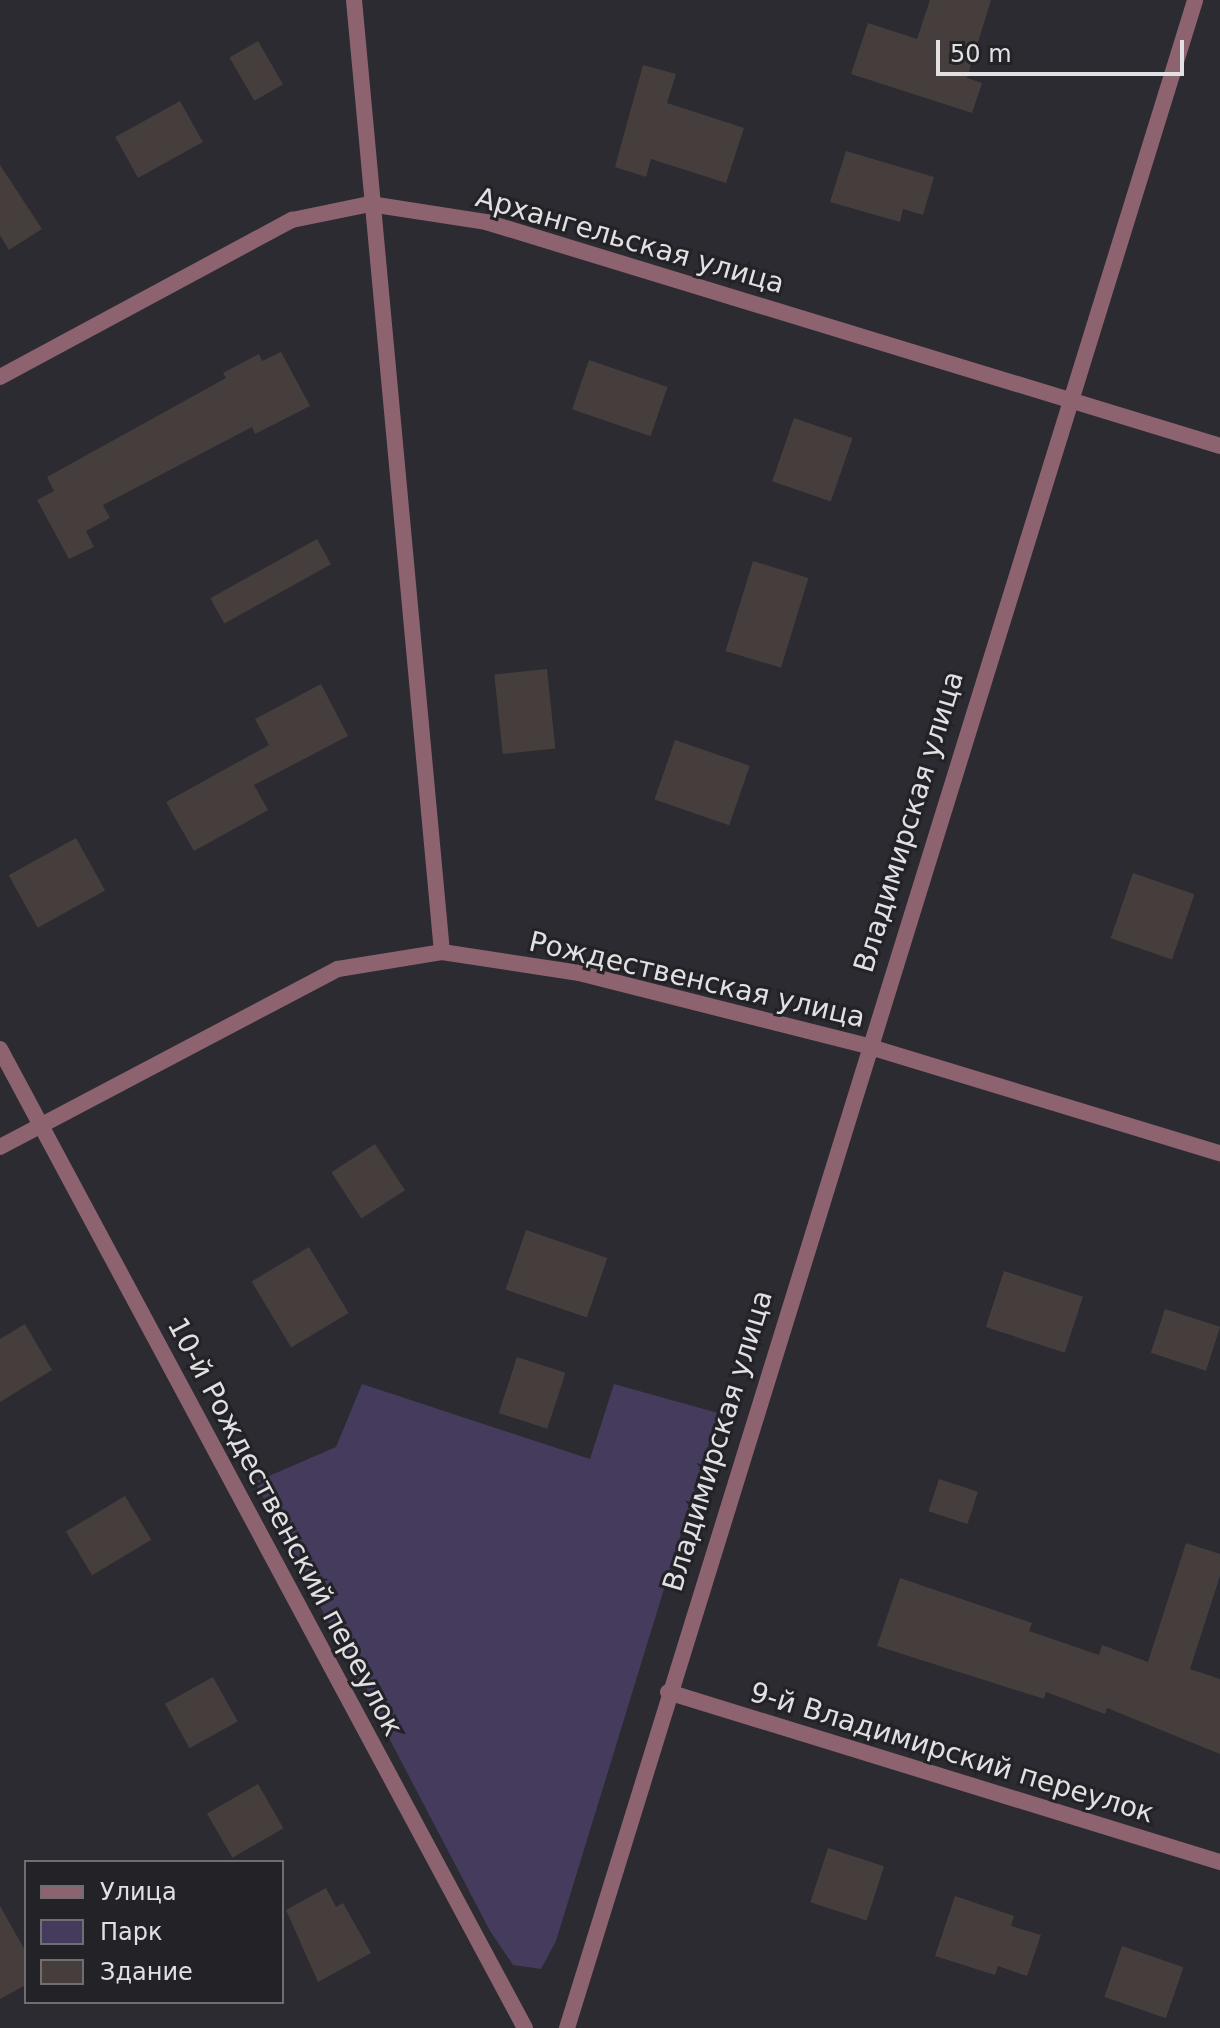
<!DOCTYPE html>
<meta charset="utf-8">
<style>
body{margin:0}
#map{position:relative;width:1220px;height:2028px;overflow:hidden;background:#2c2b31;font-family:"DejaVu Sans",sans-serif}
div>[style]{position:absolute}
.green>*{inset:0;background:#443b5d}
.building>*{inset:0;background:#453e3d;transform-origin:0 0}
.minor>*{height:16px;margin:-8px;padding:0 8px;transform-origin:8px;border-radius:8px;background:#8e6370}
.tertiary>*{height:16px;margin:-8px;padding:0 8px;transform-origin:8px;border-radius:8px;background:#8e6370}
span{translate:-50% -50%;white-space:nowrap;text-align:center;line-height:1.15;-webkit-text-stroke:6px #232227;paint-order:stroke}
.street-label{font-size:28px;color:#e1e1e4}
.legend{position:absolute;left:24px;top:1860px;width:260px;height:144px;box-sizing:border-box;background:#232227;border:2px solid #6f6e73;margin:0;padding:10px 14px;list-style:none;font-size:24px;color:#e1e1e4}
.legend li{display:flex;align-items:center;gap:16px;height:40px}
.legend b{width:40px;border:2px solid #6f6e73}
.scale{position:absolute;left:936px;top:40px;width:248px;height:36px;box-sizing:border-box;border:4px solid #e1e1e4;border-top:0;padding-left:10px;font-size:24px;line-height:28px;white-space:nowrap;color:#e1e1e4;-webkit-text-stroke:6px #232227;paint-order:stroke}
</style>
<div id="map">
<div class="green">
<div style="clip-path:polygon(362px 1384px,590px 1459px,614px 1384px,718px 1413px,556px 1941px,541px 1969px,513px 1965px,490px 1931px,255px 1482px,336px 1447px)"></div>
</div>
<div class="building">
<div style="clip-path:polygon(930px 0,991px 0,967px 78px,982px 83px,972px 113px,851px 74px,868px 23px,917px 39px)"></div>
<div style="left:258px;top:41px;width:50px;height:33px;rotate:60deg"></div>
<div style="clip-path:polygon(643px 65px,676px 74px,667px 103px,744px 128px,726px 183px,651px 159px,646px 177px,615px 167px)"></div>
<div style="left:180px;top:101px;width:47px;height:74px;rotate:61deg"></div>
<div style="clip-path:polygon(846px 151px,934px 177px,923px 215px,903px 209px,900px 222px,830px 202px)"></div>
<div style="clip-path:polygon(0 165px,42px 229px,9px 250px,0 235px)"></div>
<div style="clip-path:polygon(281px 352px,310px 406px,255px 434px,252px 427px,103px 505px,110px 518px,86px 531px,94px 547px,69px 559px,37px 500px,54px 491px,47px 477px,226px 378px,223px 373px,259px 354px,262px 361px)"></div>
<div style="left:589px;top:360px;width:83px;height:52px;rotate:19deg"></div>
<div style="left:794px;top:418px;width:62px;height:67px;rotate:19deg"></div>
<div style="left:317px;top:539px;width:29px;height:122px;rotate:61deg"></div>
<div style="left:753px;top:561px;width:58px;height:94px;rotate:17deg"></div>
<div style="left:547px;top:669px;width:80px;height:53px;rotate:84deg"></div>
<div style="clip-path:polygon(321px 684px,348px 736px,254px 785px,268px 810px,194px 851px,166px 802px,269px 745px,255px 719px)"></div>
<div style="left:675px;top:740px;width:79px;height:63px;rotate:19deg"></div>
<div style="left:76px;top:838px;width:60px;height:77px;rotate:61deg"></div>
<div style="left:1133px;top:873px;width:65px;height:69px;rotate:19deg"></div>
<div style="left:375px;top:1144px;width:55px;height:52px;rotate:57deg"></div>
<div style="left:526px;top:1230px;width:86px;height:63px;rotate:19deg"></div>
<div style="left:309px;top:1247px;width:77px;height:67px;rotate:59deg"></div>
<div style="left:1004px;top:1271px;width:83px;height:59px;rotate:18deg"></div>
<div style="left:1165px;top:1309px;width:58px;height:46px;rotate:18deg"></div>
<div style="clip-path:polygon(25px 1324px,52px 1370px,0 1402px,0 1339px)"></div>
<div style="left:517px;top:1357px;width:51px;height:59px;rotate:18deg"></div>
<div style="left:939px;top:1479px;width:41px;height:34px;rotate:18deg"></div>
<div style="left:125px;top:1496px;width:51px;height:69px;rotate:59deg"></div>
<div style="clip-path:polygon(1186px 1543px,1220px 1554px,1220px 1576px,1190px 1669px,1220px 1679px,1220px 1754px,1107px 1708px,1105px 1714px,1046px 1692px,1044px 1699px,877px 1646px,900px 1578px,1032px 1623px,1029px 1631px,1099px 1655px,1102px 1645px,1148px 1662px)"></div>
<div style="left:213px;top:1677px;width:51px;height:55px;rotate:61deg"></div>
<div style="left:258px;top:1784px;width:51px;height:59px;rotate:60deg"></div>
<div style="left:828px;top:1848px;width:59px;height:57px;rotate:18deg"></div>
<div style="clip-path:polygon(326px 1888px,336px 1907px,343px 1903px,371px 1953px,318px 1982px,286px 1910px)"></div>
<div style="clip-path:polygon(955px 1896px,1014px 1916px,1011px 1926px,1041px 1935px,1027px 1976px,998px 1966px,995px 1975px,935px 1956px)"></div>
<div style="clip-path:polygon(0 1906px,26px 1952px,26px 1985px,0 1999px)"></div>
<div style="left:1122px;top:1946px;width:65px;height:54px;rotate:19deg"></div>
</div>
<div class="minor">
<div style="left:354px;top:0;width:956px;rotate:84.72deg"></div>
<div style="left:0;top:377px;width:332px;rotate:-28.3deg"></div>
<div style="left:292px;top:220px;width:80px;rotate:-11.6deg"></div>
<div style="left:370px;top:204px;width:117px;rotate:8.8deg"></div>
<div style="left:486px;top:222px;width:767px;rotate:16.97deg"></div>
<div style="left:0;top:1049px;width:1111px;rotate:61.8deg"></div>
<div style="left:668px;top:1692px;width:578px;rotate:17.12deg"></div>
<div style="left:567px;top:2028px;width:2123px;rotate:-72.79deg"></div>
</div>
<div class="tertiary">
<div style="left:0;top:1147px;width:382px;rotate:-27.8deg"></div>
<div style="left:338px;top:969px;width:105px;rotate:-9.3deg"></div>
<div style="left:442px;top:952px;width:139px;rotate:8.7deg"></div>
<div style="left:579px;top:973px;width:297px;rotate:14.2deg"></div>
<div style="left:867px;top:1046px;width:369px;rotate:16.9deg"></div>
</div>
<div class="street-label">
<span style="left:630px;top:241px;rotate:16deg">Архангельская улица</span>
<span style="left:909px;top:822px;rotate:-73deg">Владимирская улица</span>
<span style="left:697px;top:980px;rotate:13deg">Рождественская улица</span>
<span style="left:718px;top:1441px;rotate:-73deg">Владимирская улица</span>
<span style="left:285px;top:1527px;rotate:62deg">10-й Рождественский переулок</span>
<span style="left:952px;top:1753px;rotate:17deg">9-й Владимирский переулок</span>
</div>
<ul class="legend">
<li><b style="height:10px;background:#8e6370"></b>Улица</li>
<li><b style="height:22px;background:#443b5d"></b>Парк</li>
<li><b style="height:22px;background:#453e3d"></b>Здание</li>
</ul>
<div class="scale">50 m</div>
</div>
